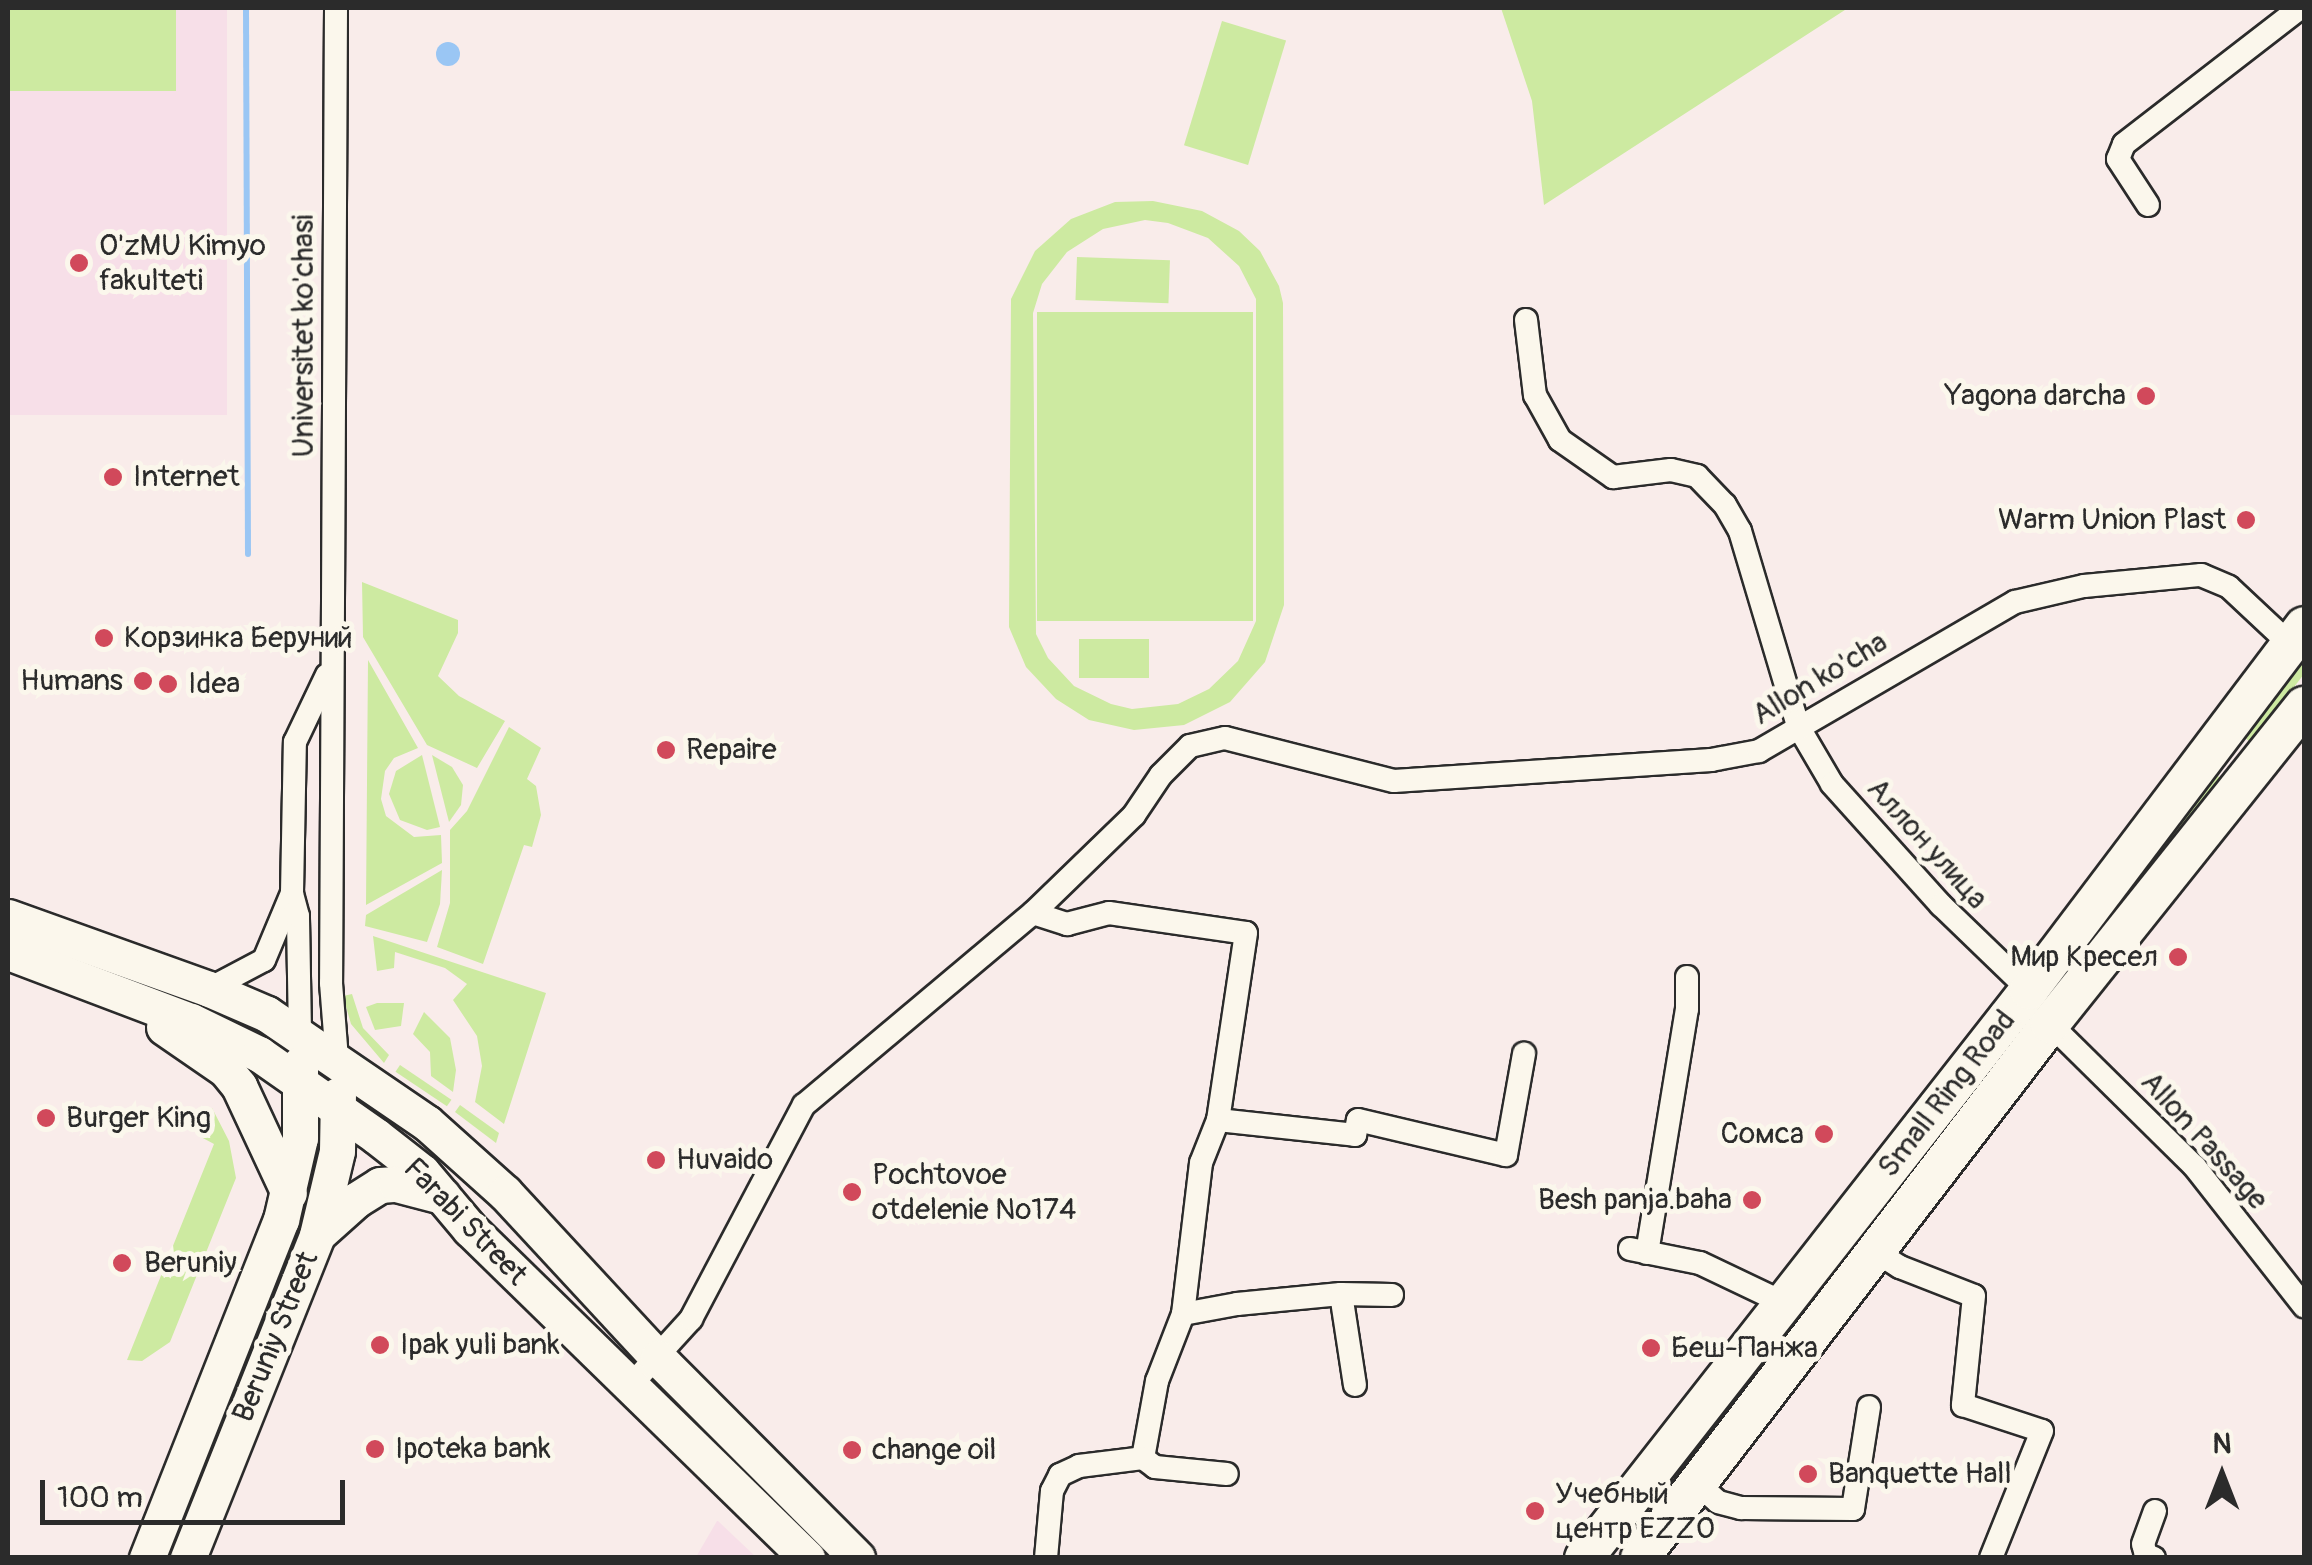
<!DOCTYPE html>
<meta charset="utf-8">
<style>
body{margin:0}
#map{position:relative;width:2312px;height:1565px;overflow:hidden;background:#f9ecea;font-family:Pangolin,sans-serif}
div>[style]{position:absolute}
.built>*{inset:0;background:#f7dfe8;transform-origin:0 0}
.green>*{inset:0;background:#cdeaa1;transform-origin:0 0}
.water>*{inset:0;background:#9ac6f4}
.round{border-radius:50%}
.stream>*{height:6px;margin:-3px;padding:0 3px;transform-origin:3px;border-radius:3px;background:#9ac6f4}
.roads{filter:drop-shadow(2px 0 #2b2b2b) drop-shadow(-2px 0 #2b2b2b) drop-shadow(0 2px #2b2b2b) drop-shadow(0 -2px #2b2b2b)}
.minor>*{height:22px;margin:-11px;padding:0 11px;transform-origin:11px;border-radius:11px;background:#fbf7ec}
.primary>*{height:35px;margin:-17.5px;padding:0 17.5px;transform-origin:17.5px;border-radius:17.5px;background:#fbf7ec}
.trunk>*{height:38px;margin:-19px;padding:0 19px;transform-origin:19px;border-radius:19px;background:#fbf7ec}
.dots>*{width:28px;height:28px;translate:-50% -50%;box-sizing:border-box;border:5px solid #fbf7ec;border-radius:50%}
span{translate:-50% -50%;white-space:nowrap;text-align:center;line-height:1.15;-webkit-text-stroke:10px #fbf7ec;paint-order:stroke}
.poi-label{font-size:30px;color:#2b2b2b}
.left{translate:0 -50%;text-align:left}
.right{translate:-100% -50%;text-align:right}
.street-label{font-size:30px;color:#2b2b2b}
.frame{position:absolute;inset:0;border:10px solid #2b2b2b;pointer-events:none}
.north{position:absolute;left:2172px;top:1425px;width:100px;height:100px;-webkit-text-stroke:8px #fbf7ec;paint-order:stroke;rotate:0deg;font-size:28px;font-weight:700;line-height:40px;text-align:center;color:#2b2b2b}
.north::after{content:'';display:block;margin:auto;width:35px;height:45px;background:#2b2b2b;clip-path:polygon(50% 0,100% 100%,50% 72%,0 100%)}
.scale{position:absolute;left:40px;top:1480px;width:305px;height:45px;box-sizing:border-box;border:5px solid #2b2b2b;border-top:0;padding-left:12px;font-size:30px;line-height:35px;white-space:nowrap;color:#2b2b2b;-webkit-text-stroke:8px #fbf7ec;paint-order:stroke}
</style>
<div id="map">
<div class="built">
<div style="left:8px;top:8px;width:219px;height:407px"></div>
<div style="clip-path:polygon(717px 1521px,718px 1521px,756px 1557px,696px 1557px)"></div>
</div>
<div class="green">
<div style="left:8px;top:8px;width:168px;height:83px"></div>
<div style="clip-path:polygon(1501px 8px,1848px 8px,1544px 205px,1532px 101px)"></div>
<div style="left:1222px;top:21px;width:67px;height:130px;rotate:17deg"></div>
<div style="clip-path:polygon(evenodd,1153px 201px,1202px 211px,1239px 231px,1260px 251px,1279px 286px,1283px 303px,1284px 605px,1265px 662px,1230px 702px,1184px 725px,1134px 730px,1089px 720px,1056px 699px,1026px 667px,1009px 627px,1011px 299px,1035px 251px,1071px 219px,1115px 202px,1153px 201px,1145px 220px,1168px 223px,1208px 238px,1239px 266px,1256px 299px,1256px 621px,1238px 661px,1209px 689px,1178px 704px,1132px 709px,1111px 704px,1074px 686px,1048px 658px,1036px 634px,1033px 313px,1042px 284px,1067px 252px,1103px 229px,1145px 220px)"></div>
<div style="left:1077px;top:257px;width:93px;height:43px;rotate:2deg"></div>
<div style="left:1037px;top:312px;width:216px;height:309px"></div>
<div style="clip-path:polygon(362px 582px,458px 620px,458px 633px,438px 676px,459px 696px,505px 721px,477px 768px,427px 745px,363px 637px)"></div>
<div style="left:1079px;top:639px;width:70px;height:39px"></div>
<div style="clip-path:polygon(2304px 651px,2304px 674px,2251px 743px,2241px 734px)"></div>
<div style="clip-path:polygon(368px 660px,418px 748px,394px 758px,385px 771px,381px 799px,386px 816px,414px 837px,441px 835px,442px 863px,366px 905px)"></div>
<div style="clip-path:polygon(509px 727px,541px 748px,527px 779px,536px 786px,541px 815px,532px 847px,524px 845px,483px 964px,437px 947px,450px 903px,450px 830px,467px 811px)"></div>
<div style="clip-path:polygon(422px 755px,440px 827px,427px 830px,400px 820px,389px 794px,396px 771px)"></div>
<div style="clip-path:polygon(432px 755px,452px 767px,463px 785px,461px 805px,449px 822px)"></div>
<div style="left:2215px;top:774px;width:14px;height:993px;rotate:36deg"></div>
<div style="clip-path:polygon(442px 870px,440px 904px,427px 942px,365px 926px,366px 915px)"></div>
<div style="clip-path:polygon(373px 936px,546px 993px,504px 1124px,475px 1102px,482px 1066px,477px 1036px,453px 1000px,467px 984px,445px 968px,395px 952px,394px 968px,377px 971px)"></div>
<div style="clip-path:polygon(352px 994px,363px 1028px,389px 1055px,384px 1063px,351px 1024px,343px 996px)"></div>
<div style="clip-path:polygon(377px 1003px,404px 1003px,401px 1026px,375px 1030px,366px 1007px)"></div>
<div style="clip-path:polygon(424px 1012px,450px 1038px,456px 1070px,453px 1092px,431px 1076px,430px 1052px,413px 1034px)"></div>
<div style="left:400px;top:1065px;width:62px;height:8px;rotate:34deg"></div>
<div style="clip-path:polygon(460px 1105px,499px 1133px,496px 1143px,455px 1112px)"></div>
<div style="clip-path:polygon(212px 1108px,229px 1141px,236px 1178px,170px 1342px,142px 1361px,127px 1360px,214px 1144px,201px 1137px)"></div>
</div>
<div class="water">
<div class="round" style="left:436px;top:42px;width:24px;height:24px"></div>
</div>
<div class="stream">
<div style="left:246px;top:8px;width:546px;rotate:89.79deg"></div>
</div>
<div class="roads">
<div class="minor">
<div style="left:336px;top:8px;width:975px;rotate:90.29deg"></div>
<div style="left:331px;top:983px;width:76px;rotate:85.5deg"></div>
<div style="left:2148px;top:205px;width:55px;rotate:-123.1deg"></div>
<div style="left:2118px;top:159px;width:16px;rotate:-68deg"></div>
<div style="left:2124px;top:144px;width:222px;rotate:-37.7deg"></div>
<div style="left:1526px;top:320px;width:76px;rotate:83.2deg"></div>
<div style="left:1535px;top:395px;width:51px;rotate:60.9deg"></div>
<div style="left:1560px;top:440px;width:65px;rotate:34.9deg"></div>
<div style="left:1613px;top:477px;width:58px;rotate:-6.9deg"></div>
<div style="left:1671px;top:470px;width:27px;rotate:13deg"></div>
<div style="left:1697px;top:476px;width:40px;rotate:46deg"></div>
<div style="left:1725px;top:505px;width:30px;rotate:60deg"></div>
<div style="left:1740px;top:531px;width:203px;rotate:73.4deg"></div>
<div style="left:1798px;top:726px;width:67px;rotate:59.6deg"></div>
<div style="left:1832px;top:784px;width:163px;rotate:48deg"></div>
<div style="left:1941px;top:905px;width:122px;rotate:44deg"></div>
<div style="left:1033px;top:913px;width:36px;rotate:18deg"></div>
<div style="left:1067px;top:924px;width:43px;rotate:-14.7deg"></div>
<div style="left:1109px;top:913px;width:138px;rotate:8.3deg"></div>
<div style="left:1246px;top:933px;width:189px;rotate:98.5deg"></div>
<div style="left:1218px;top:1120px;width:46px;rotate:111.6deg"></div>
<div style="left:1201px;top:1163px;width:152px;rotate:96.8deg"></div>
<div style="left:1183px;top:1314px;width:72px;rotate:111.2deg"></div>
<div style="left:1157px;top:1381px;width:78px;rotate:100.3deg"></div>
<div style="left:209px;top:989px;width:62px;rotate:-27.8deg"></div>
<div style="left:264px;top:960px;width:73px;rotate:-67.3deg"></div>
<div style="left:2050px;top:1024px;width:204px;rotate:44.6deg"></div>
<div style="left:2195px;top:1167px;width:177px;rotate:51.9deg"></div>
<div style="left:300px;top:1033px;width:117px;rotate:-91deg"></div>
<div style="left:298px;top:916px;width:24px;rotate:-105deg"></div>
<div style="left:292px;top:893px;width:151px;rotate:-88.9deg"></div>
<div style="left:295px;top:742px;width:74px;rotate:-64.5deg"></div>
<div style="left:1218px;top:1120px;width:138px;rotate:6.2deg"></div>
<div style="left:1355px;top:1135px;width:15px;rotate:-79deg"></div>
<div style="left:1358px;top:1120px;width:152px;rotate:13.3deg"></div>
<div style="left:1506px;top:1155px;width:103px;rotate:-79.9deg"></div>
<div style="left:1630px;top:1249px;width:71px;rotate:11.3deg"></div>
<div style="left:1700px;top:1263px;width:93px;rotate:25.5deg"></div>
<div style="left:1875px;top:1251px;width:30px;rotate:33deg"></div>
<div style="left:1900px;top:1267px;width:79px;rotate:21.4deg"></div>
<div style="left:1974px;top:1296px;width:110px;rotate:95.8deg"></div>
<div style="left:1963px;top:1405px;width:83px;rotate:18.2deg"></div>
<div style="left:2042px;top:1431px;width:137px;rotate:111.9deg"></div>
<div style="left:1647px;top:1253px;width:247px;rotate:-80.7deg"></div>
<div style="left:1687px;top:1009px;width:32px;rotate:-90deg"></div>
<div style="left:1341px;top:1294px;width:92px;rotate:81.3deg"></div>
<div style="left:1183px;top:1314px;width:55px;rotate:-10.5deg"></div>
<div style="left:1237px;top:1304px;width:104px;rotate:-5.5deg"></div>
<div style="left:1341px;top:1294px;width:51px;rotate:1.1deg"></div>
<div style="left:630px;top:1386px;width:91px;rotate:-47.7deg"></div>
<div style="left:691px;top:1319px;width:242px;rotate:-62.2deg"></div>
<div style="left:804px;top:1105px;width:299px;rotate:-40deg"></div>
<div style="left:1033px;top:913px;width:141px;rotate:-44.1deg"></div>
<div style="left:1134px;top:815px;width:48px;rotate:-56deg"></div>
<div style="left:1161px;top:775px;width:41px;rotate:-45deg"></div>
<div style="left:1190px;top:746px;width:36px;rotate:-13deg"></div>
<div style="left:1225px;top:738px;width:174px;rotate:14.3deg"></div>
<div style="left:1394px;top:781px;width:318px;rotate:-3.8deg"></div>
<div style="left:1711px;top:760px;width:49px;rotate:-10.6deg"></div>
<div style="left:1759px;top:751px;width:296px;rotate:-30.2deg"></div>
<div style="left:2015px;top:602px;width:71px;rotate:-13.1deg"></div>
<div style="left:2084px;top:586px;width:118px;rotate:-5.4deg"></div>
<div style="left:2201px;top:575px;width:30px;rotate:23deg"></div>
<div style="left:2229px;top:587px;width:83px;rotate:43.1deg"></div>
<div style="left:1697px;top:1483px;width:28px;rotate:42deg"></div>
<div style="left:1718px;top:1502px;width:24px;rotate:15deg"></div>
<div style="left:1741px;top:1508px;width:112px;rotate:0.5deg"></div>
<div style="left:1853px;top:1509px;width:103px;rotate:-81.1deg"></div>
<div style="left:1046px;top:1558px;width:67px;rotate:-84.9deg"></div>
<div style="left:1052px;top:1491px;width:18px;rotate:-63deg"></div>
<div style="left:1060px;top:1475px;width:21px;rotate:-25deg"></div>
<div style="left:1079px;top:1466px;width:64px;rotate:-7.1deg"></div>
<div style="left:1143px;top:1458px;width:15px;rotate:37deg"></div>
<div style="left:1155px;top:1467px;width:72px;rotate:5.6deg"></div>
<div style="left:2154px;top:1558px;width:9px;rotate:-159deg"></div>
<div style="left:2146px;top:1555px;width:11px;rotate:-105deg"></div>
<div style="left:2143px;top:1544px;width:35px;rotate:-70deg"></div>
</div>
<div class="primary">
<div style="left:8px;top:917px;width:214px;rotate:19.7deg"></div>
<div style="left:209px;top:989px;width:63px;rotate:23.3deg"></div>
<div style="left:267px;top:1014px;width:194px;rotate:34.3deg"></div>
<div style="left:427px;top:1123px;width:105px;rotate:41.9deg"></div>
<div style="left:505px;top:1193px;width:225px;rotate:47.2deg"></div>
<div style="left:658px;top:1358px;width:282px;rotate:45.1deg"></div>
<div style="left:8px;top:952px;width:196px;rotate:20.7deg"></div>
<div style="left:191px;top:1021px;width:76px;rotate:25.9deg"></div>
<div style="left:259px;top:1054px;width:143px;rotate:35deg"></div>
<div style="left:376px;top:1136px;width:58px;rotate:38deg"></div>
<div style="left:422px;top:1172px;width:75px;rotate:49.9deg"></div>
<div style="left:470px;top:1229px;width:471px;rotate:44.3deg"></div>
<div style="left:164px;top:1027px;width:75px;rotate:34.7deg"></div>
<div style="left:226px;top:1070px;width:21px;rotate:51deg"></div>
<div style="left:239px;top:1086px;width:118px;rotate:65deg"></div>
<div style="left:318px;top:1234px;width:51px;rotate:-41.8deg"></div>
<div style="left:356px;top:1200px;width:28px;rotate:-32deg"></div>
<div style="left:380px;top:1185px;width:16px;rotate:-4deg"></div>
<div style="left:396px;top:1184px;width:48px;rotate:14.6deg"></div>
<div style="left:147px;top:1558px;width:364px;rotate:-68.4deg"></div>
<div style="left:281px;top:1220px;width:84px;rotate:-77deg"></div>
<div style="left:300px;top:1138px;width:74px;rotate:-90deg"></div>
<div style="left:188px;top:1558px;width:348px;rotate:-68.2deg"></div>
<div style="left:317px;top:1235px;width:86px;rotate:-76.6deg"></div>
<div style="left:337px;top:1151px;width:56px;rotate:-89deg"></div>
</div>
<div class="trunk">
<div style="left:1584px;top:1558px;width:722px;rotate:-51.92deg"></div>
<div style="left:2029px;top:990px;width:456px;rotate:-52.9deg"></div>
<div style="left:1640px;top:1558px;width:673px;rotate:-52.48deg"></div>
<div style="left:2050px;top:1024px;width:407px;rotate:-51.4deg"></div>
</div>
</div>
<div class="dots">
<div style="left:79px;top:263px;background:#d1495b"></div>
<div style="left:2146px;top:396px;background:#d1495b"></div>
<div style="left:113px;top:477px;background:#d1495b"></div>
<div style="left:2246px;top:520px;background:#d1495b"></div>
<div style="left:104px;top:638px;background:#d1495b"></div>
<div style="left:143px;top:681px;background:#d1495b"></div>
<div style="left:168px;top:684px;background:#d1495b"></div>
<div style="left:666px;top:750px;background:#d1495b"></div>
<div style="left:2178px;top:957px;background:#d1495b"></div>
<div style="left:46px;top:1118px;background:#d1495b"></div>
<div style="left:1824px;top:1134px;background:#d1495b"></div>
<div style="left:656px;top:1160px;background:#d1495b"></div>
<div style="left:852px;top:1192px;background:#d1495b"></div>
<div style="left:1752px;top:1200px;background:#d1495b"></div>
<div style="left:122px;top:1263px;background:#d1495b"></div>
<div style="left:380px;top:1345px;background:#d1495b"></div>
<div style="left:1651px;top:1348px;background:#d1495b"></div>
<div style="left:375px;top:1449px;background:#d1495b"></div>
<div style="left:852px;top:1450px;background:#d1495b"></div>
<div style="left:1808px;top:1474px;background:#d1495b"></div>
<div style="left:1535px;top:1511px;background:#d1495b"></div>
</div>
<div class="poi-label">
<span class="left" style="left:99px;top:263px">O'zMU Kimyo<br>fakulteti</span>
<span class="right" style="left:2126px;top:396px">Yagona darcha</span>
<span class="left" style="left:133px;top:477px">Internet</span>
<span class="right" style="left:2226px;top:520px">Warm Union Plast</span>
<span class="left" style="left:124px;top:638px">Корзинка Беруний</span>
<span class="right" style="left:123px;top:681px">Humans</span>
<span class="left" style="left:188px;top:684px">Idea</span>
<span class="left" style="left:686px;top:750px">Repaire</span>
<span class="right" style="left:2158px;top:957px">Мир Кресел</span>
<span class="left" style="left:66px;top:1118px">Burger King</span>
<span class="right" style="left:1804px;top:1134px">Сомса</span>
<span class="left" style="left:676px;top:1160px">Huvaido</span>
<span class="left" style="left:872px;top:1192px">Pochtovoe<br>otdelenie №174</span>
<span class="right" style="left:1732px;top:1200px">Besh panja.baha</span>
<span class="left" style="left:144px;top:1263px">Beruniy</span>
<span class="left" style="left:400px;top:1345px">Ipak yuli bank</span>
<span class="left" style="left:1671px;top:1348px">Беш-Панжа</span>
<span class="left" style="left:395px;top:1449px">Ipoteka bank</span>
<span class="left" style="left:872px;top:1450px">change oil</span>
<span class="left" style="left:1828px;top:1474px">Banquette Hall</span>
<span class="left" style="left:1555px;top:1511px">Учебный<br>центр EZZO</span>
</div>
<div class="street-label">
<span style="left:304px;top:336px;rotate:-90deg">Universitet ko'chasi</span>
<span style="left:1820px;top:679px;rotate:-31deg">Allon ko'cha</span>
<span style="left:1927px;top:844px;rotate:48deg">Аллон улица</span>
<span style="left:1947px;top:1094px;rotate:-52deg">Small Ring Road</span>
<span style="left:2204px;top:1141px;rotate:48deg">Allon Passage</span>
<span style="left:465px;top:1222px;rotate:46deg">Farabi Street</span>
<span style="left:276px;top:1337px;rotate:-68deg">Beruniy Street</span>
</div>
<div class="frame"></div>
<div class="north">N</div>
<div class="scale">100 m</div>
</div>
